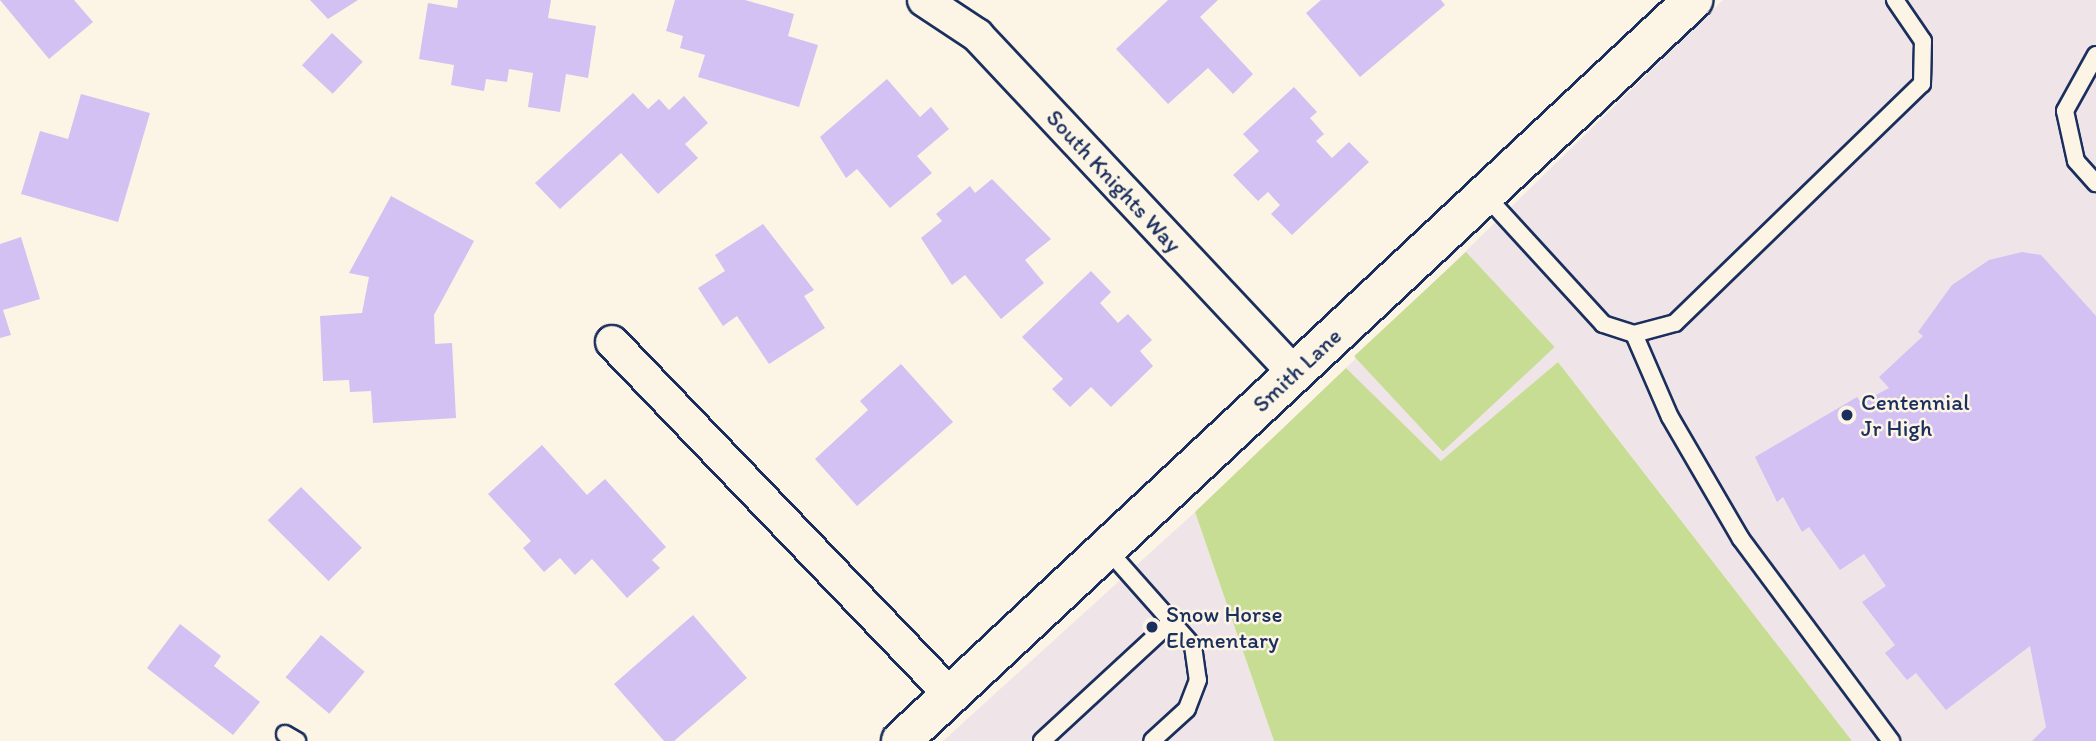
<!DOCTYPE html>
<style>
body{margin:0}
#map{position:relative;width:2096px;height:741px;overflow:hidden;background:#fcf5e5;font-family:Itim,sans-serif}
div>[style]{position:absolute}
.built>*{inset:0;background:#efe5e9}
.green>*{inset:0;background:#c6dd93;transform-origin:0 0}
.building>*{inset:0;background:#d2c1f2;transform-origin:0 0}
.roads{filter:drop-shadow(2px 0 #1b2f5e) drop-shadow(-2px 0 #1b2f5e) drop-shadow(0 2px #1b2f5e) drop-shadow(0 -2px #1b2f5e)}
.lane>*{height:16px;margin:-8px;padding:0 8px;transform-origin:8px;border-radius:8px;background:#fcf5e5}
.street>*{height:32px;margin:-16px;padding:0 16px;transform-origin:16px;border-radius:16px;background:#fcf5e5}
.secondary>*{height:38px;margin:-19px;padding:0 19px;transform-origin:19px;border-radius:19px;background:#fcf5e5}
.dots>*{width:19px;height:19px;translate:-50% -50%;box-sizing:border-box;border:4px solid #fcf5e5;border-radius:50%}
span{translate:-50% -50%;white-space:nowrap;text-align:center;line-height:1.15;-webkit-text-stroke:5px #fcf5e5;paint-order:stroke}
.street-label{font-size:23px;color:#1b2f5e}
.poi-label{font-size:23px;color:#1b2f5e}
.left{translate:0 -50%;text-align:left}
</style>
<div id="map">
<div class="built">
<div style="clip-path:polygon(1723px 0,2096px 0,2096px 741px,1852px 741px,1558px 362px,1441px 462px,1346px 368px)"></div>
<div style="clip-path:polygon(1195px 512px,1274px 741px,943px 741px)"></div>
</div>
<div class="green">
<div style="left:1466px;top:252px;width:130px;height:153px;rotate:47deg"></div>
<div style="clip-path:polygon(1558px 362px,1852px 741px,1274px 741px,1195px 512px,1346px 368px,1441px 461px)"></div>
</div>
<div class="building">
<div style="clip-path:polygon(0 0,74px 0,93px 22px,49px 59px)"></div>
<div style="clip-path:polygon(310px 0,358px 0,328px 19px)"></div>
<div style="clip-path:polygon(458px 0,551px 0,548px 18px,596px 26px,588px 78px,566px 74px,560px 112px,528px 107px,533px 73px,509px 69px,507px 82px,486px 79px,484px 91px,451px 85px,454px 65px,419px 59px,428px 3px,457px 8px)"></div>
<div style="clip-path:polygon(675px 0,745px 0,794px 14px,788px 36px,818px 45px,799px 107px,698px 77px,705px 55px,680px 48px,683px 36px,666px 31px)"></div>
<div style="clip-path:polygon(1168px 0,1218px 0,1200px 17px,1253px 74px,1233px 94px,1208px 68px,1168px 104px,1116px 49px)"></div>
<div style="clip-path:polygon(1321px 0,1441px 0,1445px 5px,1360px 77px,1306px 13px)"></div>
<div style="left:332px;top:33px;width:42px;height:44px;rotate:43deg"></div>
<div style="clip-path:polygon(887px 79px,920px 117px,931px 107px,949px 129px,917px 156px,932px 173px,890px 208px,857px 169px,846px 178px,820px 137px)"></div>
<div style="clip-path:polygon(1294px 87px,1317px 112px,1310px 118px,1324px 134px,1316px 141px,1332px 158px,1349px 142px,1369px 162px,1292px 235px,1271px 214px,1280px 205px,1268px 192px,1258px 201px,1233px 175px,1259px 151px,1243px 134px)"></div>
<div style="clip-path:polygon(633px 93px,648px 109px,659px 99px,669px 110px,684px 96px,708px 123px,685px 144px,698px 158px,658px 194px,621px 153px,560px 209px,535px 183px)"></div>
<div style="clip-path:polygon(81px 94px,150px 113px,118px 222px,21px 194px,40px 131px,68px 139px)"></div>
<div style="clip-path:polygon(992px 179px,1051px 239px,1025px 260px,1044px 283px,1001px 319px,965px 275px,952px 285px,921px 238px,942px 221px,936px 214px,970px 186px,975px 193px)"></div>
<div style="clip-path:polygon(391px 196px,474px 241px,434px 315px,435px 344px,452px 343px,456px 418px,373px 423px,371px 391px,350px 392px,349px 380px,323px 381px,320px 316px,362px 313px,369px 277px,349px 273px)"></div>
<div style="clip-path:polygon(763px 224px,814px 290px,804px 296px,825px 328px,769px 364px,737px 316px,723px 326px,698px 288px,725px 271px,715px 255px)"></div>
<div style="clip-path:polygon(21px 237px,40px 299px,3px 310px,11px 335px,0 338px,0 244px)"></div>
<div style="clip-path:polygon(2022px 252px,2041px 255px,2096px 316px,2096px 741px,2032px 741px,2046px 727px,2030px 646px,1946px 710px,1916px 673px,1907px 680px,1885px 653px,1895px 645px,1862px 602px,1886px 586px,1864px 554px,1840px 570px,1809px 527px,1802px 532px,1783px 497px,1777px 502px,1755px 457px,1857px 397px,1861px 403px,1889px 388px,1879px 377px,1923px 336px,1918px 332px,1952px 285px,1989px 260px)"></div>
<div style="clip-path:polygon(1091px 271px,1111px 292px,1100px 303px,1118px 323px,1128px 314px,1152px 340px,1140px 351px,1153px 366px,1111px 407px,1091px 387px,1070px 407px,1052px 389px,1063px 379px,1022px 337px)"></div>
<div style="clip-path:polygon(901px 364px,953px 422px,857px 506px,815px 459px,868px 410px,860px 401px)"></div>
<div style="clip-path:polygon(542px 445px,587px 495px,605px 479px,666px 547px,652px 560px,660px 568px,627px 598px,592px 559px,575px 575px,560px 558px,544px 572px,523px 548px,531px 541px,488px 494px)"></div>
<div style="left:301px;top:487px;width:86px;height:47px;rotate:45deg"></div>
<div style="clip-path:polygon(693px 615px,747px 678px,674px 741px,664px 741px,614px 684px)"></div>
<div style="clip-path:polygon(180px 624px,221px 656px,214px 666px,260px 702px,233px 735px,147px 668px)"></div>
<div style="left:321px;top:635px;width:57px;height:55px;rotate:40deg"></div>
</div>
<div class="roads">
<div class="lane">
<div style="left:2096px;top:55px;width:64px;rotate:119deg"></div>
<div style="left:2065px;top:111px;width:51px;rotate:77.6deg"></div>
<div style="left:2076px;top:161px;width:30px;rotate:48deg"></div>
<div style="left:1485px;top:195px;width:175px;rotate:47.5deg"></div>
<div style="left:1603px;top:324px;width:33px;rotate:18deg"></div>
<div style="left:1634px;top:334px;width:42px;rotate:-15deg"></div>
<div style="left:1675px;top:323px;width:344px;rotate:-44.1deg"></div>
<div style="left:1922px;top:84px;width:43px;rotate:-88.7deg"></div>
<div style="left:1923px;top:41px;width:50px;rotate:-124.3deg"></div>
<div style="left:1634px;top:334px;width:90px;rotate:66.6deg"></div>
<div style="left:1670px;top:417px;width:141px;rotate:59.8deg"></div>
<div style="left:1741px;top:539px;width:252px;rotate:53.4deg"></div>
<div style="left:1107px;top:549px;width:130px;rotate:48.4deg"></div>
<div style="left:1193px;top:646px;width:34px;rotate:82deg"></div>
<div style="left:1198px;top:680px;width:31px;rotate:111deg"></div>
<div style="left:1187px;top:709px;width:47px;rotate:137.6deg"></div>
<div style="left:285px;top:734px;width:14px;rotate:30deg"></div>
<div style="left:1042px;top:741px;width:177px;rotate:-42.7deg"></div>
</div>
<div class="street">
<div style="left:924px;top:0;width:64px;rotate:33.4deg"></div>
<div style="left:977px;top:35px;width:463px;rotate:46.8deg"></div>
<div style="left:612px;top:342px;width:489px;rotate:46.2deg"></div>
</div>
<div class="secondary">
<div style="left:901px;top:741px;width:1085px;rotate:-43.09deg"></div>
</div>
</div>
<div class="dots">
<div style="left:1847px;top:415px;background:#1b2f5e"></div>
<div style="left:1152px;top:627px;background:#1b2f5e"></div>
</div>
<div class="street-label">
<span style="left:1114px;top:181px;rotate:47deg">South Knights Way</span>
<span style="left:1297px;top:370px;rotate:-43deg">Smith Lane</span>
</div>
<div class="poi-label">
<span class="left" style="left:1861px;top:415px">Centennial<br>Jr High</span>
<span class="left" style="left:1166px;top:627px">Snow Horse<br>Elementary</span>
</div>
</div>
